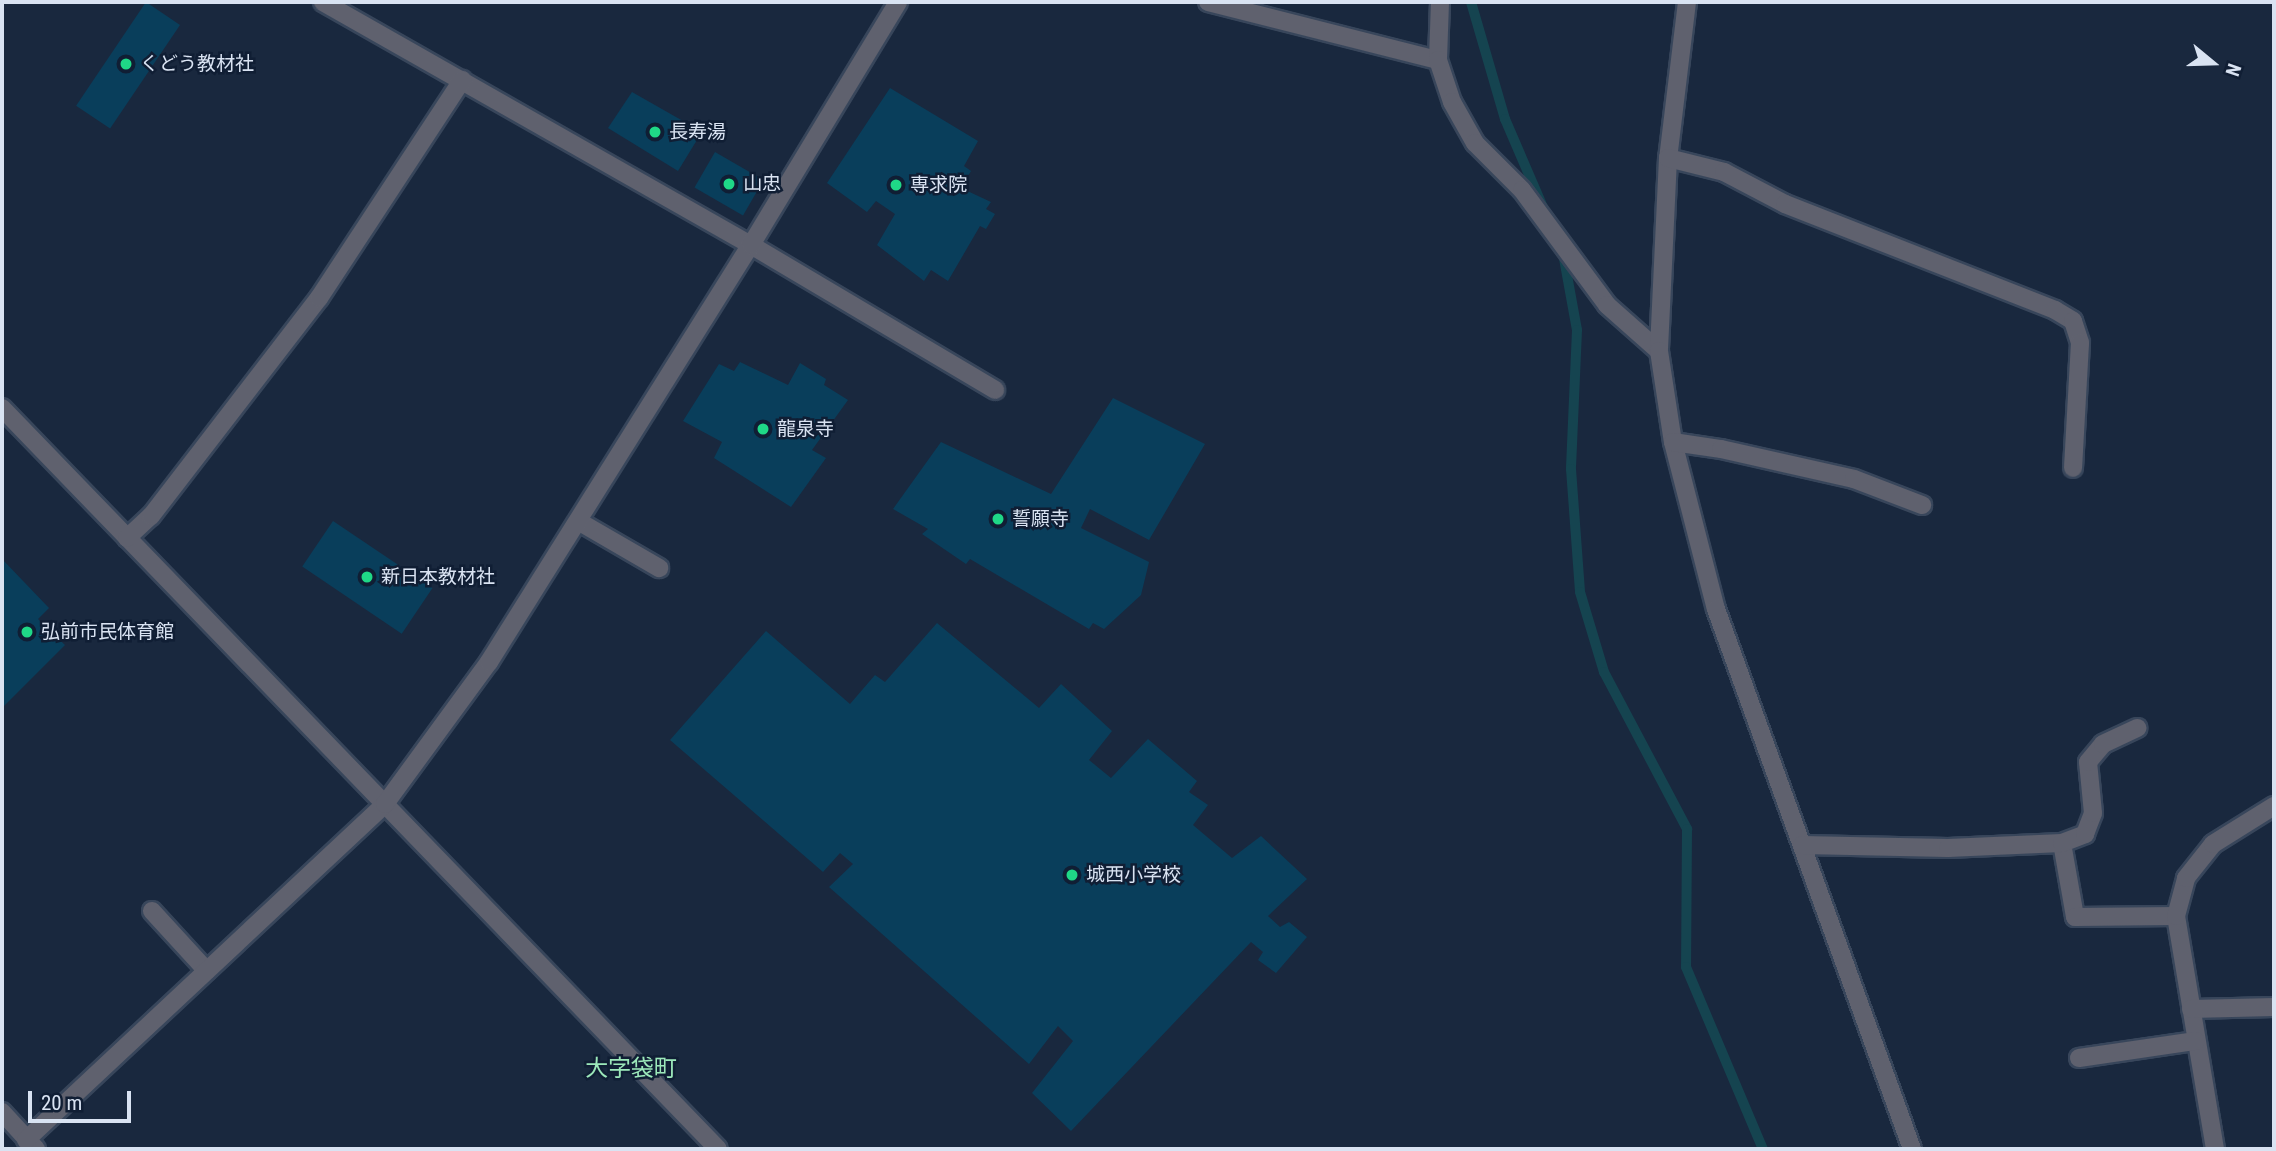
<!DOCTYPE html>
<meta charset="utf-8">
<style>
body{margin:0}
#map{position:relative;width:2276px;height:1151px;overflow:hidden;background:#19283e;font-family:"Roboto Condensed","Noto Sans JP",sans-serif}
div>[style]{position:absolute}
.stream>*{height:10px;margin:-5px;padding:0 5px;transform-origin:5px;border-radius:5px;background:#154450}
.building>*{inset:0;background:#093e5b;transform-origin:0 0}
.roads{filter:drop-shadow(2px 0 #38465b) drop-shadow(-2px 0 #38465b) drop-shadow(0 2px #38465b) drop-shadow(0 -2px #38465b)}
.minor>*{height:18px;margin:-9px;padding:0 9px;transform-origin:9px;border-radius:9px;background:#5f616e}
.dots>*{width:19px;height:19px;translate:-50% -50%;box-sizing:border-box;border:4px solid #101e34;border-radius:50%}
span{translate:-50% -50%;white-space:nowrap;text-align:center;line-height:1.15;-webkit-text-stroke:5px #101e34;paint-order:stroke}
.poi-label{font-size:19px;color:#d9e3f2}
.left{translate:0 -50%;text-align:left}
.quarter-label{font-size:23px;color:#9ce8ba}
.frame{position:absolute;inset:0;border:4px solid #d9e3f2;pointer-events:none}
.north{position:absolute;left:2178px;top:28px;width:70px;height:70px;-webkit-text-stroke:5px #101e34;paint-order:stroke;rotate:109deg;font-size:19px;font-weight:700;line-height:28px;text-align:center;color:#d9e3f2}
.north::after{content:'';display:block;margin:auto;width:24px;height:32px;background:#d9e3f2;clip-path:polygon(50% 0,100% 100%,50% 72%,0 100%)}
.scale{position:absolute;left:28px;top:1091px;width:103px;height:32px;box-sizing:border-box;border:4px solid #d9e3f2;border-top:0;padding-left:9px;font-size:21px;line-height:24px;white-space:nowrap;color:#d9e3f2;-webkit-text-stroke:5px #101e34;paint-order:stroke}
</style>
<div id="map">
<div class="stream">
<div style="left:1471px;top:2px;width:122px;rotate:73.8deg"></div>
<div style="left:1505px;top:119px;width:101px;rotate:66.7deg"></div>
<div style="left:1563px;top:253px;width:78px;rotate:79.7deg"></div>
<div style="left:1577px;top:330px;width:139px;rotate:92.5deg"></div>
<div style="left:1571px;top:469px;width:123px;rotate:85.8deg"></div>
<div style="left:1580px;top:592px;width:84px;rotate:73.3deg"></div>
<div style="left:1604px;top:672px;width:178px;rotate:62.1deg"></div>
<div style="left:1687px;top:829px;width:138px;rotate:90.4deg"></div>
<div style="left:1686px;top:967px;width:198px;rotate:67.1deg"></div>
</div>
<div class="building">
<div style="left:146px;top:2px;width:41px;height:125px;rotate:34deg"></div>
<div style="clip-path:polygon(890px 88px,978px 141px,964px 166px,971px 171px,961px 188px,991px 202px,986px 209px,995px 214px,986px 229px,980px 226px,948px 281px,931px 270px,924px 281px,877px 245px,895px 214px,876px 201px,867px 212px,827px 183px)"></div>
<div style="clip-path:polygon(632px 92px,683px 121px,700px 135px,678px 171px,608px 128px)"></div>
<div style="left:715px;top:152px;width:56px;height:41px;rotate:30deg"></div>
<div style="clip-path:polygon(740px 362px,788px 385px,800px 363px,826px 379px,824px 385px,848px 400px,812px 450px,826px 458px,791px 507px,714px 458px,722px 442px,683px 421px,719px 364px,734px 371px)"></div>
<div style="clip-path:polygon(1113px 398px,1205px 444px,1149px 540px,1090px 509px,1081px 528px,1149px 562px,1141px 595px,1104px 629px,1093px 623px,1089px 629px,970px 559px,966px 564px,922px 534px,928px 529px,893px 509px,941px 442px,1051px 494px)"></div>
<div style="left:333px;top:521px;width:120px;height:55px;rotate:34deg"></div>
<div style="clip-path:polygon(2px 559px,49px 608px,38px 619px,65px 645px,2px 708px)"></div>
<div style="clip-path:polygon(937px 623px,1039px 708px,1061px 684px,1112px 731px,1089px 760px,1111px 778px,1148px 739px,1197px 781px,1189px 792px,1208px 805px,1193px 825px,1232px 858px,1261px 836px,1307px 879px,1268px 916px,1280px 927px,1289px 922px,1307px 937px,1276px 973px,1258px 960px,1263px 952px,1251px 942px,1071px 1131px,1032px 1093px,1073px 1041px,1058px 1026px,1029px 1064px,829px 887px,853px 864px,840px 853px,823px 872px,670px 740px,766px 631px,850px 704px,875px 675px,885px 682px)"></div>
</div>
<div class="roads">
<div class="minor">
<div style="left:323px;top:2px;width:492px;rotate:29.6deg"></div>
<div style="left:751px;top:245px;width:284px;rotate:30.7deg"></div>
<div style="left:1208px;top:2px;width:237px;rotate:14.2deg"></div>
<div style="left:1440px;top:2px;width:58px;rotate:92deg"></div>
<div style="left:1438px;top:60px;width:44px;rotate:71.6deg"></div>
<div style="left:1452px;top:102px;width:47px;rotate:60.7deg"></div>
<div style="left:1475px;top:143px;width:66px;rotate:45deg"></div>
<div style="left:1522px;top:190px;width:143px;rotate:53.5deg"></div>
<div style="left:1607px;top:305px;width:69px;rotate:41.5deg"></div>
<div style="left:1687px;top:2px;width:157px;rotate:96.9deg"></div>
<div style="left:1668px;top:158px;width:193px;rotate:92.7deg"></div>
<div style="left:1659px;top:351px;width:92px;rotate:81.3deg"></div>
<div style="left:1673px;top:442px;width:172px;rotate:75.6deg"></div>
<div style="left:1716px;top:609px;width:574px;rotate:70.05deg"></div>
<div style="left:1668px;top:158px;width:58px;rotate:14deg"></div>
<div style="left:1724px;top:172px;width:69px;rotate:27.7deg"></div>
<div style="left:1785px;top:204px;width:290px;rotate:21.4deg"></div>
<div style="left:2055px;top:310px;width:21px;rotate:31deg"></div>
<div style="left:2073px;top:321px;width:23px;rotate:72deg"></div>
<div style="left:2080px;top:343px;width:125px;rotate:93.2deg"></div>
<div style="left:2px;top:408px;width:1030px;rotate:45.98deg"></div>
<div style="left:1673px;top:442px;width:49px;rotate:8.3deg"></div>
<div style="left:1721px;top:449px;width:136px;rotate:12.7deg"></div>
<div style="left:1854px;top:479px;width:73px;rotate:20.9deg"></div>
<div style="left:578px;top:521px;width:94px;rotate:30.1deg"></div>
<div style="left:127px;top:538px;width:33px;rotate:-43deg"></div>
<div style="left:151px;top:516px;width:275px;rotate:-52.4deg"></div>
<div style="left:319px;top:298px;width:261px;rotate:-56.7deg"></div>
<div style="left:2062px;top:843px;width:75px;rotate:80deg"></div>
<div style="left:2075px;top:917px;width:101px;rotate:-0.6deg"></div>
<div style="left:2176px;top:916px;width:236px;rotate:80.5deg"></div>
<div style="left:1802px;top:845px;width:146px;rotate:1.2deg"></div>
<div style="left:1948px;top:848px;width:114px;rotate:-2.5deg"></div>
<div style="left:2062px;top:843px;width:25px;rotate:-21deg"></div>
<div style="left:2085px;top:834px;width:22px;rotate:-69deg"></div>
<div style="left:2093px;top:813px;width:51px;rotate:-95.6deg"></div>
<div style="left:2088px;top:762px;width:23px;rotate:-50deg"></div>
<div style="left:2103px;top:744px;width:38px;rotate:-25deg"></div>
<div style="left:152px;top:911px;width:81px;rotate:47.5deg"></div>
<div style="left:2176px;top:916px;width:39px;rotate:-75deg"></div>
<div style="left:2186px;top:878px;width:43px;rotate:-51.5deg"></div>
<div style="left:2213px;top:844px;width:72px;rotate:-31.9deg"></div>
<div style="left:2191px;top:1009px;width:83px;rotate:-1.4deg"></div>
<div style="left:2079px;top:1058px;width:118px;rotate:-8.3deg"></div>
<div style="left:2px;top:1112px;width:50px;rotate:47.4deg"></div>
<div style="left:26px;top:1140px;width:492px;rotate:-43.1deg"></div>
<div style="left:385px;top:804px;width:176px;rotate:-53.8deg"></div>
<div style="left:489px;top:662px;width:492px;rotate:-57.9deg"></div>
<div style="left:751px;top:245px;width:284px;rotate:-58.8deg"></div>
</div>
</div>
<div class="dots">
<div style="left:126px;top:64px;background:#1fd887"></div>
<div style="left:655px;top:132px;background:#1fd887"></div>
<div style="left:729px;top:184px;background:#1fd887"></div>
<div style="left:896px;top:185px;background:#1fd887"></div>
<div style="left:763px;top:429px;background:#1fd887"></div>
<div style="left:998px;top:519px;background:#1fd887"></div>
<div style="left:367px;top:577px;background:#1fd887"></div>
<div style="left:27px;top:632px;background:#1fd887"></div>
<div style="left:1072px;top:875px;background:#1fd887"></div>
</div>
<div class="poi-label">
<span class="left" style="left:140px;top:64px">くどう教材社</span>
<span class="left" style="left:669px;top:132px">長寿湯</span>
<span class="left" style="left:743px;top:184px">山忠</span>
<span class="left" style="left:910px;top:185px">専求院</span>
<span class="left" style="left:777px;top:429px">龍泉寺</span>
<span class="left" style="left:1012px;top:519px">誓願寺</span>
<span class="left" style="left:381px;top:577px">新日本教材社</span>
<span class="left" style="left:41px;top:632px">弘前市民体育館</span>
<span class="left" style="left:1086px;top:875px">城西小学校</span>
</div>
<div class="quarter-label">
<span style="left:631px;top:1069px">大字袋町</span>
</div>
<div class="frame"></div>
<div class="north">N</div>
<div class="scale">20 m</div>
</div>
